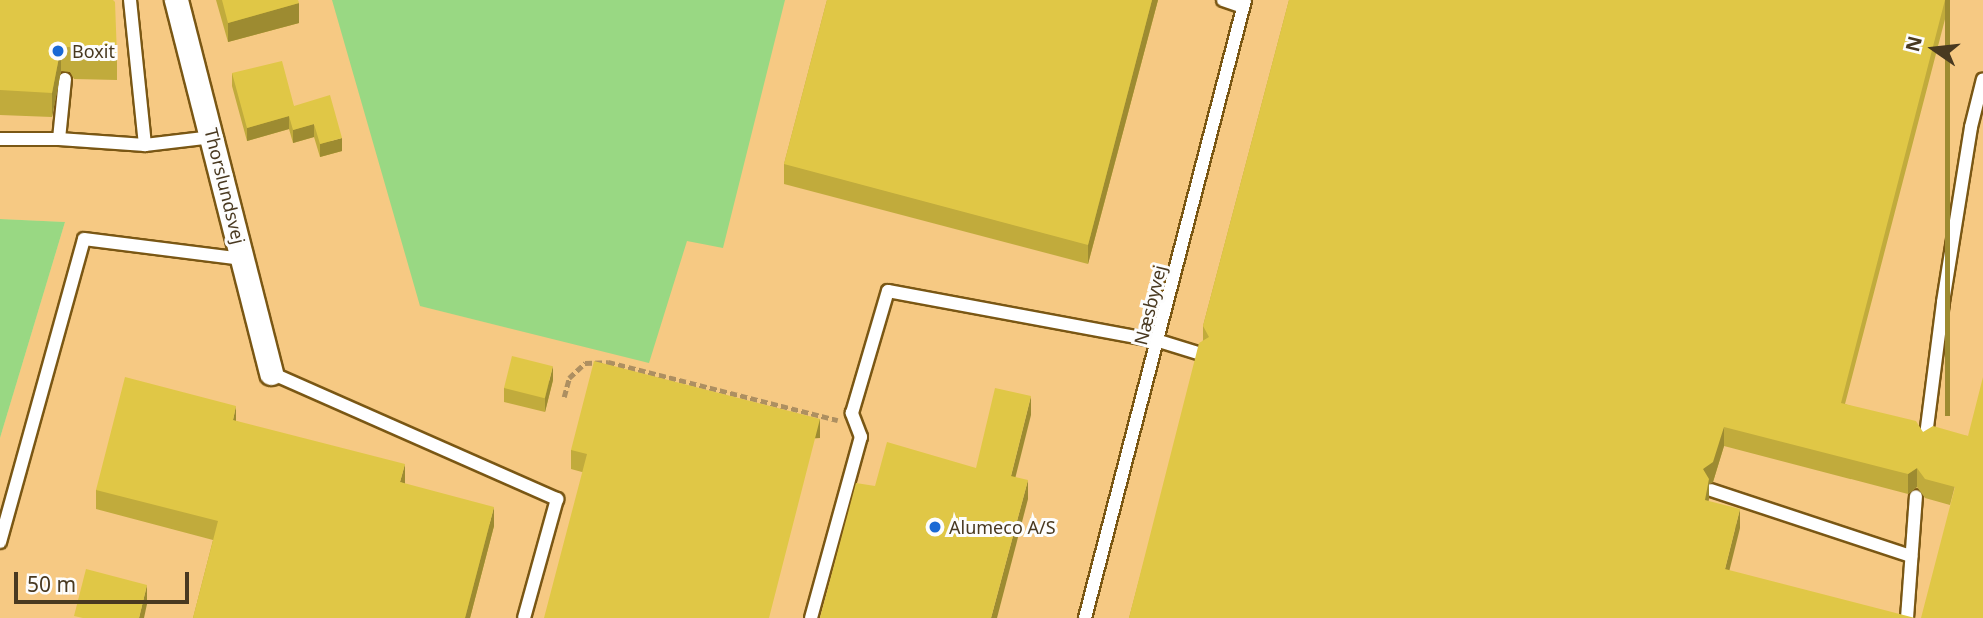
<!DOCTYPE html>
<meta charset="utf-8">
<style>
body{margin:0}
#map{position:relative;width:1983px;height:618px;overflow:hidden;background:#fed596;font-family:"Noto Sans",sans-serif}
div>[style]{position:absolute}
.built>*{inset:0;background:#f6c983}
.green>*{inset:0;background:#99d883}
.path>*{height:4.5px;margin-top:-2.25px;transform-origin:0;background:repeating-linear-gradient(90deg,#ad8f61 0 7px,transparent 0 10.5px)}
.roads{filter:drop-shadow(2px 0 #7a5714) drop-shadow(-2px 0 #7a5714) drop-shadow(0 2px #7a5714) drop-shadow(0 -2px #7a5714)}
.service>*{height:12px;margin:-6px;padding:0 6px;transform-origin:6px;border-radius:6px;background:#fff}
.minor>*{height:23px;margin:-11.5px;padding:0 11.5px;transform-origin:11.5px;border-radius:11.5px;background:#fff}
.wall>*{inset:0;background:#c1ab3c}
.shaded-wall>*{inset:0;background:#9d8b31;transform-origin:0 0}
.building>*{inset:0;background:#e0c746;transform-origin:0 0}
.dots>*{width:19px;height:19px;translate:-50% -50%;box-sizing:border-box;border:4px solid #fdfdfd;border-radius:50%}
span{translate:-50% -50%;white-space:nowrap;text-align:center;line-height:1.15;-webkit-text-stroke:6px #fdfdfd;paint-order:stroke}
.poi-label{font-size:18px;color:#493920}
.left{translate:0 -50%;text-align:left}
.street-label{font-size:18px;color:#493920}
.north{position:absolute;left:1899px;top:14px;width:70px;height:70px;-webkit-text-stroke:5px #fdfdfd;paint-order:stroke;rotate:284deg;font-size:19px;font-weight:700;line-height:28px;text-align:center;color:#493920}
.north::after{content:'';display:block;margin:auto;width:24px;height:32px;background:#493920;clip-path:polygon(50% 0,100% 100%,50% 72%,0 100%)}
.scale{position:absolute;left:14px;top:572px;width:175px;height:32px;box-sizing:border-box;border:4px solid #493920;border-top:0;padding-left:9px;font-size:21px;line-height:24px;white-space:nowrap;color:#493920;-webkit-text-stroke:5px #fdfdfd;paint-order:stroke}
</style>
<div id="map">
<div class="built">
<div style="clip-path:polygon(0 0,1983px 0,1983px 618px,0 618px,0 438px,65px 222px,0 219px)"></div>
</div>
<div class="green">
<div style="clip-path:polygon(332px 0,785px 0,723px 248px,687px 241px,649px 363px,420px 306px)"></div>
<div style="clip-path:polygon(0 219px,65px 222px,0 438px)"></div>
</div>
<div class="path">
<div style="left:564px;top:397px;width:20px;rotate:-75deg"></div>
<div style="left:569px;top:378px;width:22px;rotate:-43deg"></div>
<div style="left:585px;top:363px;width:23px;rotate:-2deg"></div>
<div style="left:608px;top:362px;width:237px;rotate:14.2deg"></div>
</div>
<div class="roads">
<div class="service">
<div style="left:130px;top:0;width:146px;rotate:84.1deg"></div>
<div style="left:1223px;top:0;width:21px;rotate:19deg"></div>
<div style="left:65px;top:79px;width:60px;rotate:95.7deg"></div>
<div style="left:59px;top:139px;width:86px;rotate:4deg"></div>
<div style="left:145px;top:145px;width:68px;rotate:-6.7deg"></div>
<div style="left:0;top:139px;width:59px"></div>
<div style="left:271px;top:373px;width:313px;rotate:23.8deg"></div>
<div style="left:557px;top:499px;width:123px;rotate:105.5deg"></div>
<div style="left:1925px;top:443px;width:142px;rotate:-82.7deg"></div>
<div style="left:1943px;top:302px;width:177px;rotate:-80.9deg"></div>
<div style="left:1971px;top:127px;width:49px;rotate:-76deg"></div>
<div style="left:1711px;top:490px;width:211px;rotate:18.3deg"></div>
<div style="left:0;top:542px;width:314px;rotate:-74.5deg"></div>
<div style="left:84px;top:239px;width:160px;rotate:7.2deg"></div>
<div style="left:811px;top:618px;width:188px;rotate:-74.6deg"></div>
<div style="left:861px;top:437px;width:26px;rotate:-111deg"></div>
<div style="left:852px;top:413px;width:127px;rotate:-73.6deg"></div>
<div style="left:888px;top:291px;width:276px;rotate:10.5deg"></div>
<div style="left:1159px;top:341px;width:44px;rotate:17.2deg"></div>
<div style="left:1085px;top:618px;width:638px;rotate:-75.48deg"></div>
<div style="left:1907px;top:618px;width:122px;rotate:-85.8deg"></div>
</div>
<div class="minor">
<div style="left:176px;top:0;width:385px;rotate:75.7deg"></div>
</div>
</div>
<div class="wall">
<div style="clip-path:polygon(0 0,117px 56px,117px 80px,74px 79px,70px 72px,61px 71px,52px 117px,0 115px)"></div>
<div style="clip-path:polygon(216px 0,298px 0,299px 23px,228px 42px)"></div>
<div style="clip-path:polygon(827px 0,1158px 0,1088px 264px,784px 184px,784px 164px)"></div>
<div style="clip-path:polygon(1289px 0,1950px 0,1845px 404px,1923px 432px,1968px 436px,1950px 505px,1925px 498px,1917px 487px,1908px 494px,1724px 446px,1713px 482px,1709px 484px,1708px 501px,1740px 528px,1129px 618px,1203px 340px,1203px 326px)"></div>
<div style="clip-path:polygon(232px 73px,294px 106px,342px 151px,320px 157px,314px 137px,293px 143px,289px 129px,247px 141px,232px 86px)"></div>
<div style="clip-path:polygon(553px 380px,545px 412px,504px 402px,504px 388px)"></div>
<div style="clip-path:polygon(236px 421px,405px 484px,494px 526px,470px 618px,193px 618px,213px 540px,96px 509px,96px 490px)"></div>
<div style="clip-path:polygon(820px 438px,582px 472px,571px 469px,571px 450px)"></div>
</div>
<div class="shaded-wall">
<div style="clip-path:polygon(1152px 0,1158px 0,1088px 264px,1088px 245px)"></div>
<div style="left:1945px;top:0;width:5px;height:416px"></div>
<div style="clip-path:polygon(299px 3px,299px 23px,228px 42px,228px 23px)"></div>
<div style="clip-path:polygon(61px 47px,61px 71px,52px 117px,52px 93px)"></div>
<div style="clip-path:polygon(289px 116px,289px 129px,247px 141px,247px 128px)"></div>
<div style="clip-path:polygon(314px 124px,314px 137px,293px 143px,293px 130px)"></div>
<div style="clip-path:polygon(342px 138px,342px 151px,320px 157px,320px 144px)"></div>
<div style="clip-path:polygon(553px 366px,553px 380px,545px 412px,545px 398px)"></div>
<div style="clip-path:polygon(1031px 396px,1031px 415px,1011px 495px,1011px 476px)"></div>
<div style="clip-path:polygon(236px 406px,236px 426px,233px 420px)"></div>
<div style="left:820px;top:419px;width:19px;height:205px;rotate:90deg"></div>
<div style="clip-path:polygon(1724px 427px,1724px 446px,1713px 482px,1709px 484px,1709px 499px,1705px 519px,1703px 469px)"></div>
<div style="clip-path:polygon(405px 464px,405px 484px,400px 482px)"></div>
<div style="clip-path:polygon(1917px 468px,1917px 487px,1908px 494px,1908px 474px)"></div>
<div style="clip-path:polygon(1028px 480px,1028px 499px,997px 618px,991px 618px)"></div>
<div style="clip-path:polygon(494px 507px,494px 526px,470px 618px,465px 618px)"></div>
<div style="clip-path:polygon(1740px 509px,1740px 528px,1725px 588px,1725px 569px)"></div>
<div style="clip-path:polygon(147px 585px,147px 604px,144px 618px,139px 618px)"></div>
</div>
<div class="building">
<div style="clip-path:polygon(0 0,113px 0,115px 2px,117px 56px,74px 55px,70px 47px,61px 47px,52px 93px,0 90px)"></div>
<div style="clip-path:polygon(222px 0,298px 0,299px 3px,228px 23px)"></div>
<div style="clip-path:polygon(827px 0,1152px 0,1088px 245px,784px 164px)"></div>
<div style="clip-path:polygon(1289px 0,1945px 0,1841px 403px,1916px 421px,1923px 432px,1933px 426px,1968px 436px,1983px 377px,1983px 618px,1921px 618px,1955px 487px,1925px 479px,1917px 468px,1908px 474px,1724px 427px,1713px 462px,1703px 469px,1709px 479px,1705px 500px,1740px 509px,1725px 569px,1915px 618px,1129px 618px,1199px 343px,1209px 337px,1203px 326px)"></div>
<div style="clip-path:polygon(282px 61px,294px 106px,330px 95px,342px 138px,320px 144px,314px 124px,293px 130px,289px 116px,247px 128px,232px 73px)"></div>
<div style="left:512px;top:356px;width:42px;height:33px;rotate:14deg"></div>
<div style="clip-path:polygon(594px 361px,820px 419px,769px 618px,544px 618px,587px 454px,571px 450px)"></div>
<div style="clip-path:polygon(125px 377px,236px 406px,233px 420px,405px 464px,400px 482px,494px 507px,465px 618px,193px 618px,218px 521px,96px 490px)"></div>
<div style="clip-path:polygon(995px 388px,1031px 396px,1011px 476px,1028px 480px,991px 618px,820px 618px,856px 483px,875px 486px,887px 442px,976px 468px)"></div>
<div style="clip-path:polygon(86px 569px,147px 585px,139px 618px,83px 618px,74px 616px)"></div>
</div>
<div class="dots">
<div style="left:58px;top:51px;background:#1a69d4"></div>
<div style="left:935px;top:527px;background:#1a69d4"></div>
</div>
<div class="poi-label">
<span class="left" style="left:72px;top:51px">Boxit</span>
<span class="left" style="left:949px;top:527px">Alumeco A/S</span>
</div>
<div class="street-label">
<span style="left:225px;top:186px;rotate:76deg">Thorslundsvej</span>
<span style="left:1150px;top:305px;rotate:-76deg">Næsbyvej</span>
</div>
<div class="north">N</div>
<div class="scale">50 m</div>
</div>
